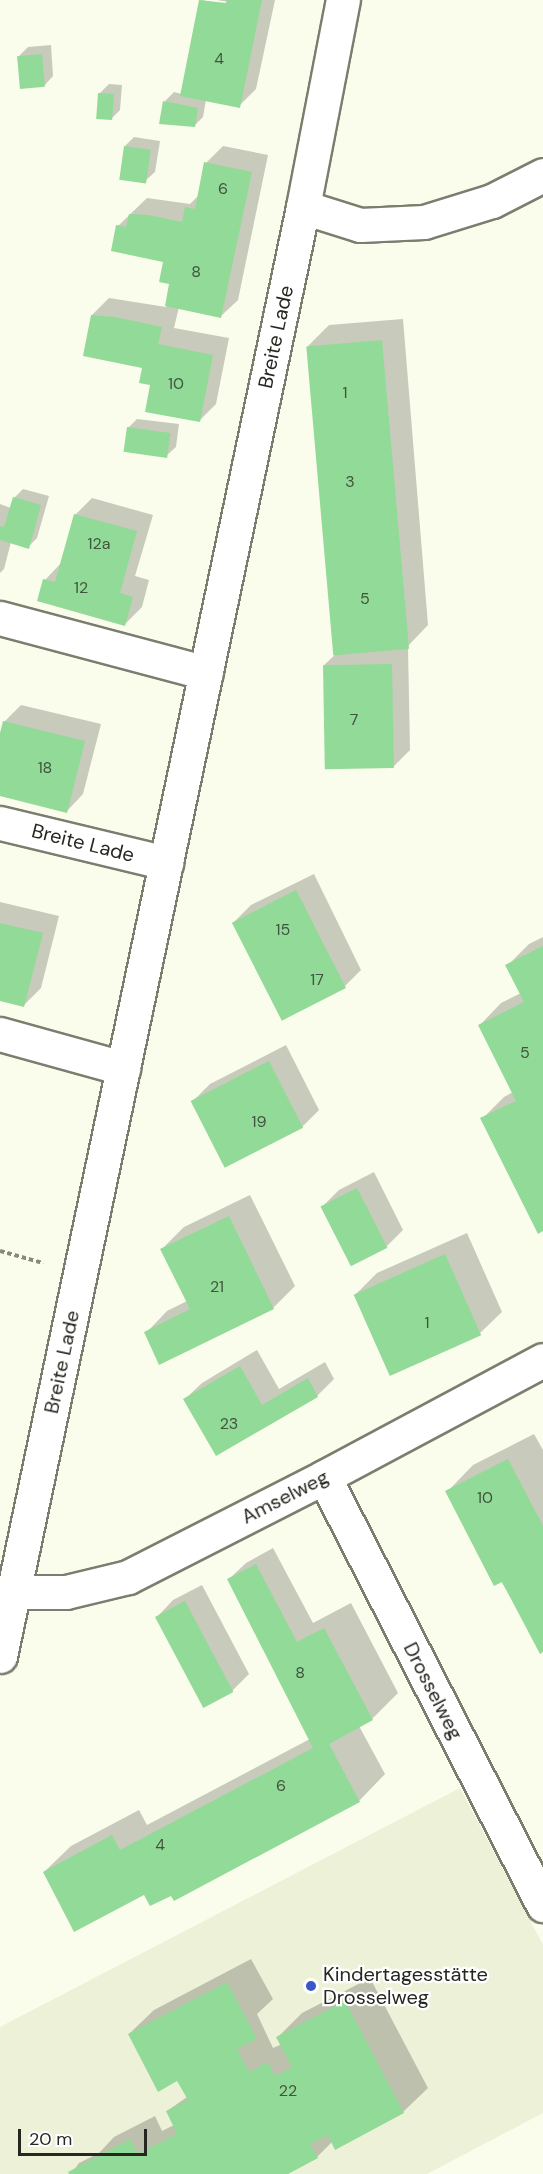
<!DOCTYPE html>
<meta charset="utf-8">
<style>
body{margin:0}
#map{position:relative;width:543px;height:2174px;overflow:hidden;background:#fafdeb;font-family:"DM Sans",sans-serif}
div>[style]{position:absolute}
.built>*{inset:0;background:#ecf1d8}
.shadow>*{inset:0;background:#0003}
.building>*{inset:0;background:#92da97;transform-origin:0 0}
.path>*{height:4px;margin-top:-2px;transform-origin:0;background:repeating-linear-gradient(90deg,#87897d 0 4.5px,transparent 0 7.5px)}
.roads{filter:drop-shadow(2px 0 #7b7e6e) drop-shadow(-2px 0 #7b7e6e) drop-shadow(0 2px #7b7e6e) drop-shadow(0 -2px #7b7e6e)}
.minor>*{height:33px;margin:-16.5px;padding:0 16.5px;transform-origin:16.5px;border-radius:16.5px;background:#fff}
.dots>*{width:16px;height:16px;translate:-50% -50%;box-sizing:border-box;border:3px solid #fff;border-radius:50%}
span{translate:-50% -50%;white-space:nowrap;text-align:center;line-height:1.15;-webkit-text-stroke:4.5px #fff;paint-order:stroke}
.number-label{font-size:16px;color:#41543e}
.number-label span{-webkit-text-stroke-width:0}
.street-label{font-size:20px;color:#262721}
.poi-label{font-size:20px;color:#262721}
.left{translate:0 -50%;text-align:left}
.scale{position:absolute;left:18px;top:2129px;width:129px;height:27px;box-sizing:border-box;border:3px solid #262721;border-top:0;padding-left:8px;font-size:18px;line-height:21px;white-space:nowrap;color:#262721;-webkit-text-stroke:4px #fff;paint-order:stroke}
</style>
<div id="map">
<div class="built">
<div style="clip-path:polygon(460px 1788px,543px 1945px,543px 2113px,427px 2174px,0 2174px,0 2027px)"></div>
</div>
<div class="shadow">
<div style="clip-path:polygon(201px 0,228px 5px,228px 2px,217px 0,275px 0,256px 89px,239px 106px,206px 100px,203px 117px,194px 126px,165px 101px,174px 92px,182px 94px)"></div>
<div style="clip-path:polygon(51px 45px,53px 76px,44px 86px,19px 56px,28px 47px)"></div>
<div style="clip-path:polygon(109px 84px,122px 85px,120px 110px,111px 119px,100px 93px)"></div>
<div style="clip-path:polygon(134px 137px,160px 141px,155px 172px,145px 181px,125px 146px)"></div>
<div style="clip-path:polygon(223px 146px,268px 155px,238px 300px,221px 316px,179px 307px,174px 328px,229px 338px,216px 404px,199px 421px,152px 384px,143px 366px,92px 315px,109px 298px,166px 307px,171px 283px,164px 261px,118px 226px,147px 198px,190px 204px,199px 195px,206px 163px)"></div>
<div style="clip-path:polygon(403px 319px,428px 625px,406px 648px,408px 648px,410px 750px,393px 767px,324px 665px,337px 653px,308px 346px,329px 325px)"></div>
<div style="clip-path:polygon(137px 419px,179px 424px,176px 447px,166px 456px,128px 428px)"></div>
<div style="clip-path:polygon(23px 489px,49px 496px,37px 538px,28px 547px,11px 542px,4px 569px,0 573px,0 504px,11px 508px,14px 498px)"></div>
<div style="clip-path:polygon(92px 498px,153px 515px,135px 576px,149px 580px,142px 607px,125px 624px,45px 580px,62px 562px,75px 515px)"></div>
<div style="clip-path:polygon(21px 705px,101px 724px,83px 794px,67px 811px,0 794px,0 739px,4px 722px)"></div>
<div style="clip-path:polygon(314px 874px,361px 970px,344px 987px,234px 922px,251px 905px)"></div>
<div style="clip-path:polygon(0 902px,59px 916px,41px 988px,24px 1005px,0 999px)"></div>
<div style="clip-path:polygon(543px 937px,543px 1229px,482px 1119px,504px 1097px,513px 1092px,480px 1025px,501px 1003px,521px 993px,507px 966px,529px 944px)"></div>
<div style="clip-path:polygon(286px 1045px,319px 1110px,302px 1127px,193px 1101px,210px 1084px)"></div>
<div style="clip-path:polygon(374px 1172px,403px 1230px,386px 1247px,322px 1207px,339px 1190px)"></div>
<div style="clip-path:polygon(250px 1195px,295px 1286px,273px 1308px,146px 1333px,167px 1311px,187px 1301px,162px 1249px,184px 1227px)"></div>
<div style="clip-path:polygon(467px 1233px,502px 1312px,480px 1333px,355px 1295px,377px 1273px)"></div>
<div style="clip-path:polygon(257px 1350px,279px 1389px,325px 1362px,334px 1379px,317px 1396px,216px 1454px,185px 1399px,202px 1383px)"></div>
<div style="clip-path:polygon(534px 1434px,543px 1450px,543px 1650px,447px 1492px,473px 1465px)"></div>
<div style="clip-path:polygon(273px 1548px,313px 1623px,351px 1603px,398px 1693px,372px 1719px,359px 1726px,385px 1774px,359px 1801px,172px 1894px,145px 1893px,44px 1872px,71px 1846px,139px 1810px,147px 1825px,310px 1739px,229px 1579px,246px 1563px)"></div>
<div style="clip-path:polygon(202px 1585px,249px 1674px,232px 1691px,157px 1617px,173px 1600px)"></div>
<div style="clip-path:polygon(251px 1959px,273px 1999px,257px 2014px,273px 2048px,282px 2044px,278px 2037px,302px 2013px,370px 1978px,428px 2088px,403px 2112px,333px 2141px,317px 2157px,284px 2174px,71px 2174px,79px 2163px,99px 2153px,114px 2137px,155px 2116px,162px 2131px,174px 2125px,167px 2111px,187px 2097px,178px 2078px,129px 2034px,154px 2010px)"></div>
</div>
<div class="building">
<div style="clip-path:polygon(199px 0,226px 3px,227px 0,262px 0,240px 108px,180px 96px)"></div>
<div style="left:42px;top:54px;width:33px;height:25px;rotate:85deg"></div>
<div style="left:98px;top:93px;width:16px;height:26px;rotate:4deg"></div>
<div style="clip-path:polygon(163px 101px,198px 108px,195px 127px,159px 124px)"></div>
<div style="left:124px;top:146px;width:27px;height:34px;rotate:8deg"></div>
<div style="clip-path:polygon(204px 162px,252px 172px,221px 318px,165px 306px,169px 284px,159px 282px,163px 262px,111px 251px,116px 225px,126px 227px,129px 214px,148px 215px,182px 222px,185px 207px,195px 209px)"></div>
<div style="clip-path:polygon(91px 315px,115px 317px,162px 327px,158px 344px,213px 355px,200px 422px,145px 412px,150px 385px,139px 383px,142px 368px,83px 356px)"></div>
<div style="left:382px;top:340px;width:310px;height:76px;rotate:85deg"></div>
<div style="left:127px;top:427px;width:44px;height:25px;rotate:8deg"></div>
<div style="clip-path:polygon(13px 497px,41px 505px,29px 549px,0 540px,0 526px,4px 527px)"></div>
<div style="clip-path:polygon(74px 514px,137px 531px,120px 593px,133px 597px,125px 626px,37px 601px,43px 579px,55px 582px)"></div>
<div style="left:392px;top:664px;width:104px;height:69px;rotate:89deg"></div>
<div style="clip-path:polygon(3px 721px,85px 741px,67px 813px,0 796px,0 733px)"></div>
<div style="left:296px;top:890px;width:110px;height:72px;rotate:63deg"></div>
<div style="clip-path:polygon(0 923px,43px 933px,24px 1007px,0 1001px)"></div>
<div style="clip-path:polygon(543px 946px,543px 1231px,538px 1234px,480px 1118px,516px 1101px,478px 1025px,524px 1002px,505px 965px)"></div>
<div style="left:269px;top:1061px;width:75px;height:88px;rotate:63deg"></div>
<div style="left:357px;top:1188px;width:67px;height:41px;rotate:63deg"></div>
<div style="clip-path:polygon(229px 1216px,274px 1309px,159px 1365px,144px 1332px,190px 1309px,160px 1249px)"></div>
<div style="left:445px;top:1254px;width:89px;height:100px;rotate:66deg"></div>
<div style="clip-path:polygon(240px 1366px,262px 1405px,308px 1378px,318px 1397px,216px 1456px,183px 1399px)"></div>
<div style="clip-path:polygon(508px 1459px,543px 1526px,543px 1652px,540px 1654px,502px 1582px,494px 1586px,445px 1491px)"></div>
<div style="clip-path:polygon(256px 1564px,297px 1642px,324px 1628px,373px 1720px,329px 1744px,360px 1802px,174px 1901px,171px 1896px,150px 1906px,144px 1895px,74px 1932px,43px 1872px,112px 1835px,120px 1850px,313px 1748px,227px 1579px)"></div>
<div style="left:185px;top:1601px;width:103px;height:34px;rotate:62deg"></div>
<div style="clip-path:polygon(227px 1982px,257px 2039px,237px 2049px,249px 2072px,268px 2062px,275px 2076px,292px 2067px,276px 2037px,345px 2001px,404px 2113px,335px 2150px,328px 2135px,310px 2144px,318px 2158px,288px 2174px,69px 2174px,68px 2172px,130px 2139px,138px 2154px,177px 2134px,166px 2111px,188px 2100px,177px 2081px,158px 2092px,128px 2034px)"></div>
</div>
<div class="path">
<div style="left:0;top:1251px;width:45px;rotate:15.6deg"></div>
</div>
<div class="roads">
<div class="minor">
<div style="left:303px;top:207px;width:60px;rotate:17.5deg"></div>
<div style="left:360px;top:225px;width:64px;rotate:-2.7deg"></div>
<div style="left:424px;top:222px;width:71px;rotate:-17.2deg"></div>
<div style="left:492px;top:201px;width:57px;rotate:-27deg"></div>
<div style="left:0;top:618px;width:213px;rotate:14.9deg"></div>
<div style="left:0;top:823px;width:171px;rotate:13.5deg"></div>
<div style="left:0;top:1034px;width:128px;rotate:15.5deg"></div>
<div style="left:324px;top:1477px;width:481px;rotate:62.9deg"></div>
<div style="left:14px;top:1592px;width:52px"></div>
<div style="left:66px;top:1592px;width:64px;rotate:-13.6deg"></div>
<div style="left:128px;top:1577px;width:220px;rotate:-27deg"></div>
<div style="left:324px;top:1477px;width:248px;rotate:-28.1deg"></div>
<div style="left:0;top:1656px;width:1480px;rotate:-78.19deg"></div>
<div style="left:303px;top:207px;width:211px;rotate:-79.1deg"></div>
</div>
</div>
<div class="dots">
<div style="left:311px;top:1986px;background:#3857c8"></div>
</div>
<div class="number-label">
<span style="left:219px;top:59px">4</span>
<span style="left:223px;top:189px">6</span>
<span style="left:196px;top:272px">8</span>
<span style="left:176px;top:384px">10</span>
<span style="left:345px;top:393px">1</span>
<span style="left:350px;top:482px">3</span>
<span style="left:99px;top:544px">12a</span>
<span style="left:81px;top:588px">12</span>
<span style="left:365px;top:599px">5</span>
<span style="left:354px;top:720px">7</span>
<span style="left:45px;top:768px">18</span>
<span style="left:283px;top:930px">15</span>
<span style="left:317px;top:980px">17</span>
<span style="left:525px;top:1053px">5</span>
<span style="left:259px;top:1122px">19</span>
<span style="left:217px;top:1287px">21</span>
<span style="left:427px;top:1323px">1</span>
<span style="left:229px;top:1424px">23</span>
<span style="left:485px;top:1498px">10</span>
<span style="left:300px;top:1673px">8</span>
<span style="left:281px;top:1786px">6</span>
<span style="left:160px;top:1845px">4</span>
<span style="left:288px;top:2091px">22</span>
</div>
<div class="street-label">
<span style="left:276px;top:337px;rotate:-78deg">Breite Lade</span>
<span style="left:83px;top:843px;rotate:14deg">Breite Lade</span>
<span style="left:62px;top:1362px;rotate:-78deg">Breite Lade</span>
<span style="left:285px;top:1497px;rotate:-27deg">Amselweg</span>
<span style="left:433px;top:1691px;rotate:63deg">Drosselweg</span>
</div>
<div class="poi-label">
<span class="left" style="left:323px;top:1986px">Kindertagesstätte<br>Drosselweg</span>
</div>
<div class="scale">20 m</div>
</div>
